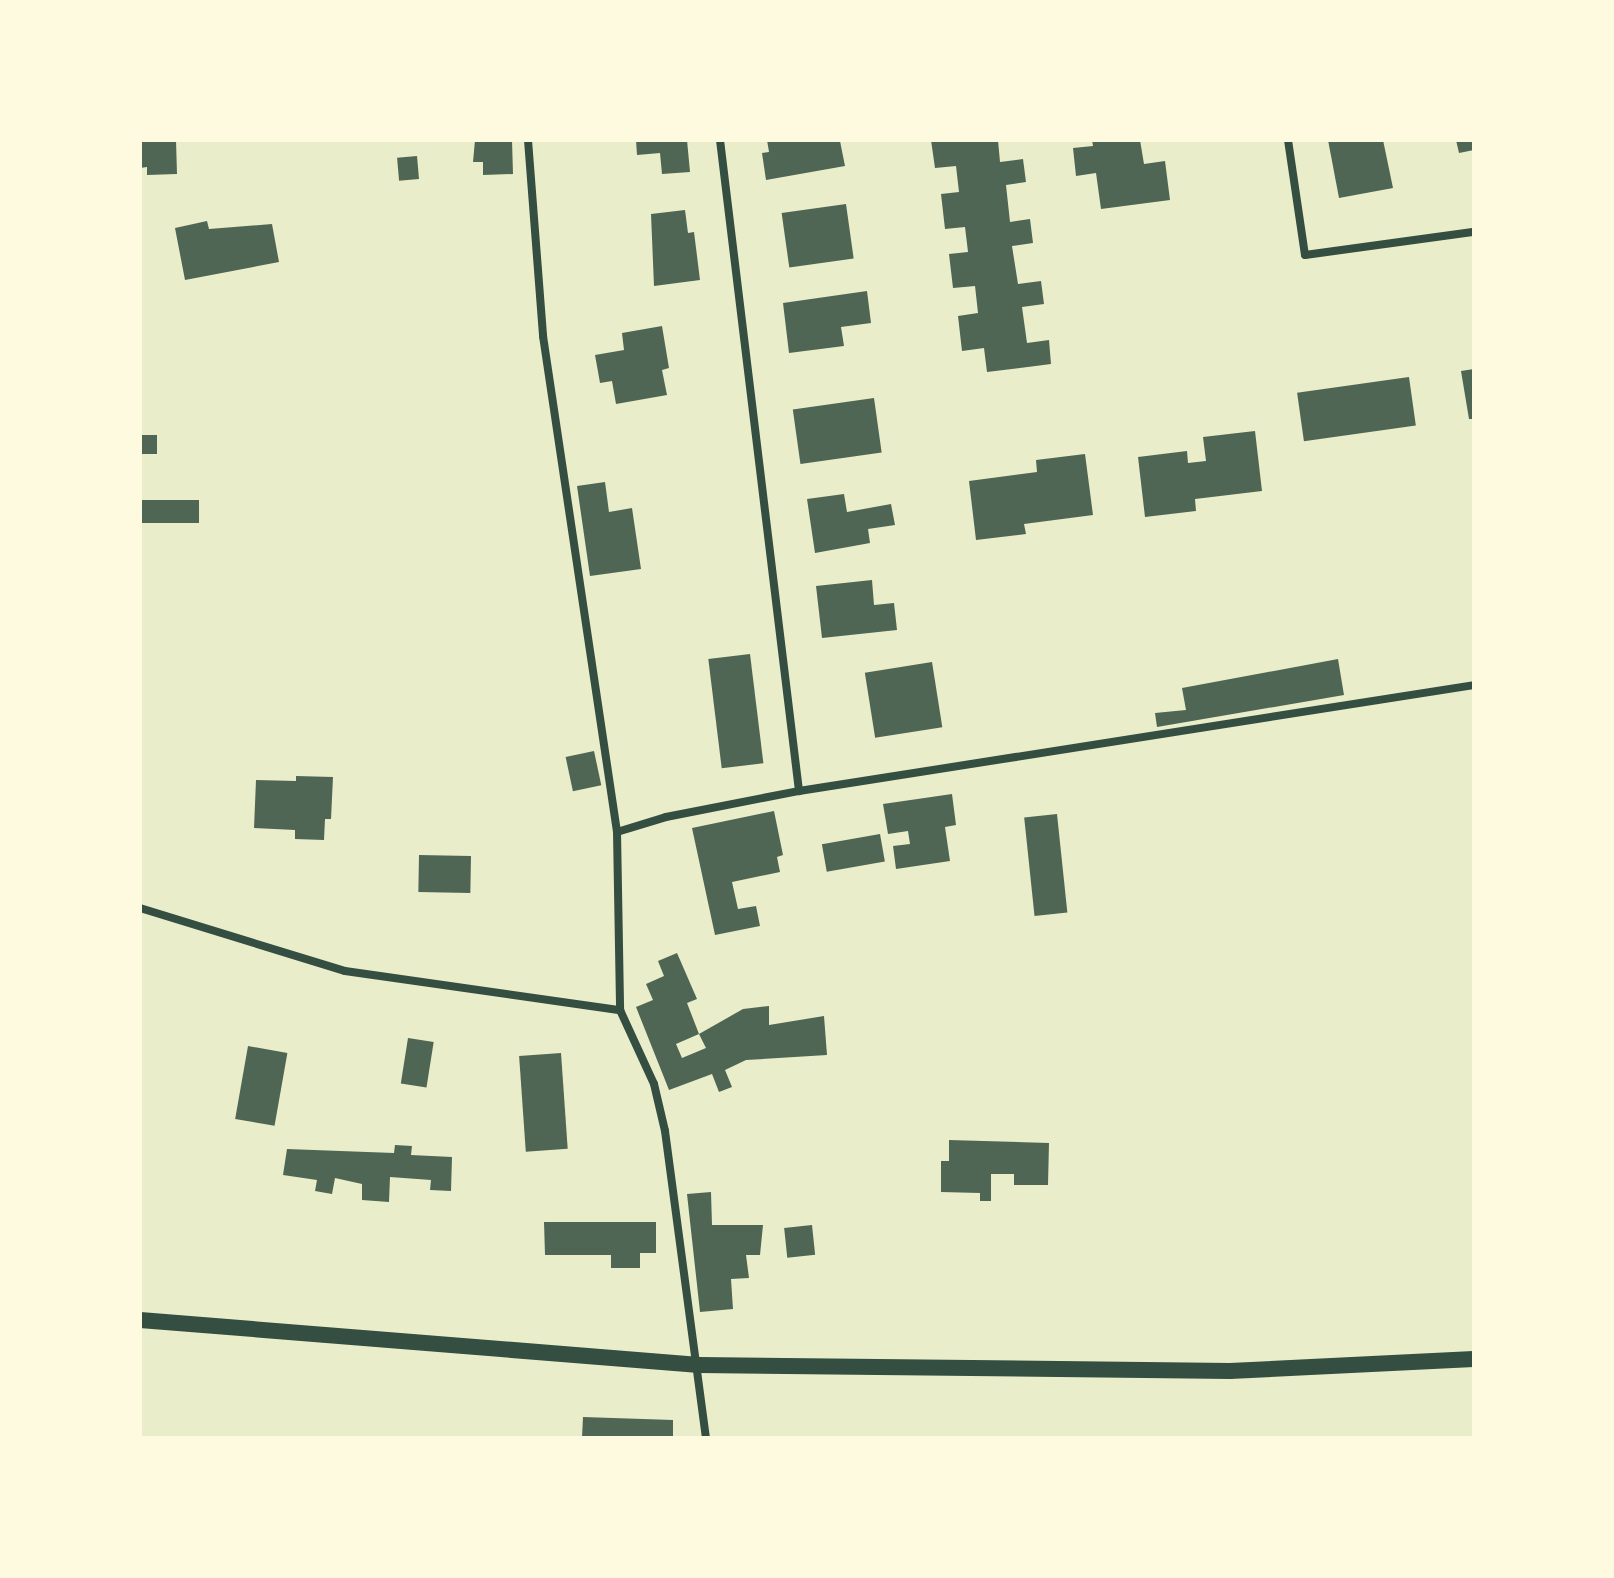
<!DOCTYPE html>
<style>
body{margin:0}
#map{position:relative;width:1614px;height:1578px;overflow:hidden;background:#e9edc9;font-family:Arial,sans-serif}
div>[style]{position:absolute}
.building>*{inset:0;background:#4f6655;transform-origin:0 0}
.minor>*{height:8px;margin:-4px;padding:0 4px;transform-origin:4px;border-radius:4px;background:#344e41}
.secondary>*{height:16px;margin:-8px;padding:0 8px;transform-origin:8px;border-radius:8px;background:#344e41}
span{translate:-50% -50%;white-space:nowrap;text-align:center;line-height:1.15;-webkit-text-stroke:6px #fefae0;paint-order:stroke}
.frame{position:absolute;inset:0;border:142px solid #fefae0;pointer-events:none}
</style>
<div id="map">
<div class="building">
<div style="clip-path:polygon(140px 140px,176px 140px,177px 174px,147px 175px,147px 167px,140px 168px)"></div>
<div style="clip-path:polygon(475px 140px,512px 140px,513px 174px,483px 175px,483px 162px,473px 162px)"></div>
<div style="clip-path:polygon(636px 140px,687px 140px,690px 172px,662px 174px,660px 153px,637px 155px)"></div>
<div style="clip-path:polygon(767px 140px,840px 141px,845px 166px,766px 180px,762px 153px,769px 152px)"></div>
<div style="clip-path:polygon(931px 140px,998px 140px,1000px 162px,1023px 159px,1026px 182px,1006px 185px,1010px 222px,1030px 219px,1033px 243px,1012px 246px,1018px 284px,1041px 281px,1044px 304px,1022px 307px,1027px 343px,1049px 340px,1051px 364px,987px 372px,984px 348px,962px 351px,958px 316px,978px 313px,975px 286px,953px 288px,949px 254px,968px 252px,965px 227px,945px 229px,941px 194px,959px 192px,956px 166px,935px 168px)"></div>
<div style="clip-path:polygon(1092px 140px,1140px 140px,1144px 164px,1165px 161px,1170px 200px,1101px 209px,1096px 173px,1076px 176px,1073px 148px,1093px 146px)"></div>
<div style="clip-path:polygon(1328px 140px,1383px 140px,1393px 188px,1339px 198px)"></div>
<div style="clip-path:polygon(1456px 140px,1474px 140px,1474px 150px,1459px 153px)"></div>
<div style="left:417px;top:156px;width:23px;height:20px;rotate:85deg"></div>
<div style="left:846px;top:204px;width:55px;height:65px;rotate:82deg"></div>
<div style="clip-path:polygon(685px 210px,688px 233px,694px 232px,700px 280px,654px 286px,651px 214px)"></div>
<div style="clip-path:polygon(207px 221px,209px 229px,272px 224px,279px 262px,185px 280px,175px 228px)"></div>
<div style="clip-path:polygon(867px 291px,871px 323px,841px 327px,844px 346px,789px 353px,783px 303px)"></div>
<div style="clip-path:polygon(662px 326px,669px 368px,662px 370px,667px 395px,616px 404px,612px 381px,600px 383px,595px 355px,624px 350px,622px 333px)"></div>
<div style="clip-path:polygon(1474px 369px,1474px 419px,1469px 419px,1461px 371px)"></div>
<div style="left:1409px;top:377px;width:49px;height:113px;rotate:82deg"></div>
<div style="left:874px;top:398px;width:55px;height:82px;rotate:82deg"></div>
<div style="clip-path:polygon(1255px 431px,1262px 491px,1195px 499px,1196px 511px,1145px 517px,1138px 457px,1187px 451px,1188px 463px,1206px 461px,1203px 437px)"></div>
<div style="left:140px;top:435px;width:17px;height:19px"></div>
<div style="clip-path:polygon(1085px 454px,1093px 515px,1024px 524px,1026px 534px,976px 540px,969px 481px,1037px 472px,1036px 460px)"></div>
<div style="clip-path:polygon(605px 482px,609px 512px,632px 508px,641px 569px,590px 576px,577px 486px)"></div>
<div style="clip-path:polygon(844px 494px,847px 512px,891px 504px,895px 525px,868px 529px,870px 543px,815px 553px,807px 499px)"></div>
<div style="left:140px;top:500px;width:59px;height:23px"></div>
<div style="clip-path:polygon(872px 580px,874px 605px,894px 603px,897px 630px,822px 638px,816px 586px)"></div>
<div style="left:750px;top:654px;width:110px;height:42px;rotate:83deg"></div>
<div style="clip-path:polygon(1338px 659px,1344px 695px,1157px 727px,1155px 713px,1186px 710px,1182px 688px)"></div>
<div style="left:932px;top:662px;width:66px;height:68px;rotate:81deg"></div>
<div style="left:594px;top:751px;width:35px;height:29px;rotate:78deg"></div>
<div style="clip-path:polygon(296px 776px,333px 777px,331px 819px,325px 819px,324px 840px,295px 839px,295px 830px,254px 828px,256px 780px,296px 781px)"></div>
<div style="clip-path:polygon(952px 794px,956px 825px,945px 827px,950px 861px,896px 869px,893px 846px,910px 844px,908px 831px,888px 834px,883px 804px)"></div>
<div style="clip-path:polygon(774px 811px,783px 855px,777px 857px,780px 872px,732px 882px,738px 909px,756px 906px,760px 926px,715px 935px,692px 828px)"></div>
<div style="left:1057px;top:814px;width:99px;height:33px;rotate:84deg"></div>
<div style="left:880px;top:834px;width:28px;height:59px;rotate:80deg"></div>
<div style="left:419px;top:855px;width:52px;height:37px;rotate:1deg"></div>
<div style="clip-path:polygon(677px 953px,697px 999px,687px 1003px,699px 1034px,676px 1044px,682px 1058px,706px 1048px,699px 1034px,743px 1009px,769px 1006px,769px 1025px,824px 1016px,827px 1055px,746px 1060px,725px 1070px,732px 1087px,719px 1092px,712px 1074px,669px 1090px,636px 1007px,653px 1000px,646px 984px,664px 976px,658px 961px)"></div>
<div style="left:408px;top:1038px;width:26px;height:46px;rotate:9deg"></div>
<div style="left:248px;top:1046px;width:40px;height:74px;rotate:10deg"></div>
<div style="left:561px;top:1053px;width:96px;height:42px;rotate:86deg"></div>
<div style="clip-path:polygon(949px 1140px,1049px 1143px,1048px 1185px,1014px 1185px,1014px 1174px,991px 1174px,991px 1201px,980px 1201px,980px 1193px,941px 1192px,941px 1161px,949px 1161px)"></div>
<div style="clip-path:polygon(395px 1145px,412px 1146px,411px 1155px,452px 1157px,451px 1191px,430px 1190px,431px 1180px,390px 1177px,389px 1202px,362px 1200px,362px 1184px,335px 1178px,332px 1194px,315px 1191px,317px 1180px,283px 1175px,287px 1149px,394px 1153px)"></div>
<div style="clip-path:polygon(711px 1192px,712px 1225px,763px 1225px,760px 1255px,746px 1255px,749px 1278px,731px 1279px,733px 1309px,700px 1312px,687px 1194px)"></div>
<div style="clip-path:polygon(544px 1222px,656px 1222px,656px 1253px,640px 1253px,640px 1268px,611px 1268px,611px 1255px,545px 1255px)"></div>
<div style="left:812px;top:1225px;width:30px;height:28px;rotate:84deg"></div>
<div style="clip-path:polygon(583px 1417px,673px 1420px,673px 1438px,582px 1438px)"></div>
</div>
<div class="minor">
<div style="left:528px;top:140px;width:197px;rotate:85.6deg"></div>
<div style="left:543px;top:336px;width:501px;rotate:81.51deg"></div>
<div style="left:617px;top:832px;width:178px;rotate:89deg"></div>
<div style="left:620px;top:1010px;width:81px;rotate:65.3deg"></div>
<div style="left:654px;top:1084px;width:48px;rotate:76.8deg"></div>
<div style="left:665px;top:1131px;width:310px;rotate:82.4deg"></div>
<div style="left:720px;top:140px;width:656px;rotate:83.08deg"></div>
<div style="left:1288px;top:140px;width:116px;rotate:81.6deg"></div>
<div style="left:1305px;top:255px;width:171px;rotate:-7.8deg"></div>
<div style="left:617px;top:832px;width:51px;rotate:-17deg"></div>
<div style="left:666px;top:817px;width:136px;rotate:-11.1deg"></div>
<div style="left:799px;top:791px;width:683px;rotate:-8.92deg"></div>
<div style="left:140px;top:908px;width:214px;rotate:17.1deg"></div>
<div style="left:345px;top:971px;width:278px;rotate:8.1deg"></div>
</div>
<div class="secondary">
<div style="left:140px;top:1320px;width:561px;rotate:4.6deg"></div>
<div style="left:699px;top:1365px;width:531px;rotate:0.65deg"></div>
<div style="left:1230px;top:1371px;width:244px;rotate:-2.8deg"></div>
</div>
<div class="frame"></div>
</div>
